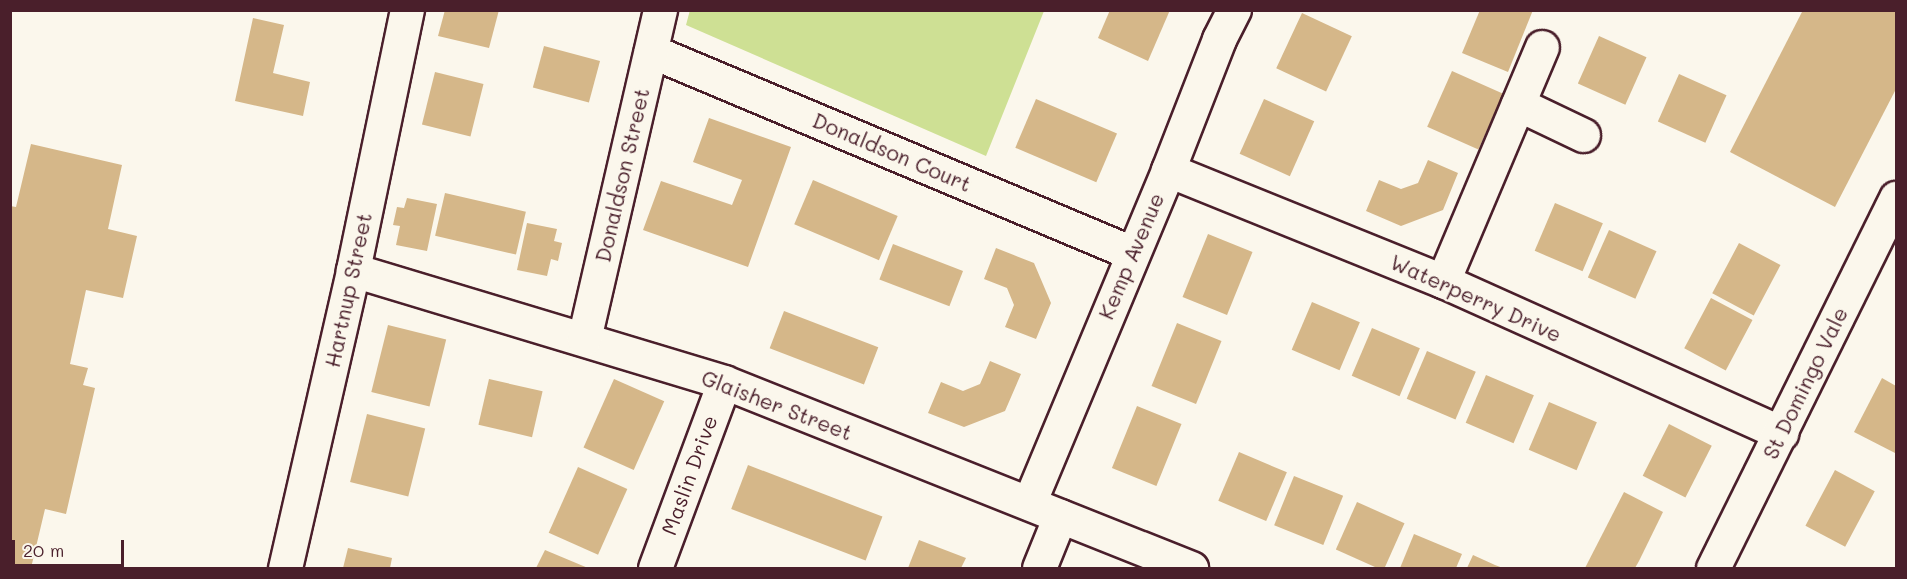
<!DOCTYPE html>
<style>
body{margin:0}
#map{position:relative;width:1907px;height:579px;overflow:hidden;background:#fbf7ec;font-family:Mali,sans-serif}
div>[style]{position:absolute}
.green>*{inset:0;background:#cee094}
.building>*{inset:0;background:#d5b789;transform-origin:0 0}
.roads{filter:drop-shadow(2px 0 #4a1f2b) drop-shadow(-2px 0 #4a1f2b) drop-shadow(0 2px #4a1f2b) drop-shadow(0 -2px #4a1f2b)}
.minor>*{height:33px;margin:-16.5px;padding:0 16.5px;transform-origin:16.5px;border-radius:16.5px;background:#fbf7ec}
span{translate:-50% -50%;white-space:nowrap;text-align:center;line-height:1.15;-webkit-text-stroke:4.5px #fbf7ec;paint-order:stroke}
.street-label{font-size:21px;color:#4a1f2b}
.frame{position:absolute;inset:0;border:12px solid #4a1f2b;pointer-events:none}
.scale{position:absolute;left:12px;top:540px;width:112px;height:27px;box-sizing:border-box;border:3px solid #4a1f2b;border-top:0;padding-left:8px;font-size:18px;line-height:21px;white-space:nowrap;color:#4a1f2b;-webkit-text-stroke:4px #fbf7ec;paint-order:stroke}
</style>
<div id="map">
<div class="green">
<div style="clip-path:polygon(690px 10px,1044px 10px,1044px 11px,986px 156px,686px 25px)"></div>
</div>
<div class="building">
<div style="clip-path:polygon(445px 10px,499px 10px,489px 48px,438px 36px)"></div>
<div style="clip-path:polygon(1110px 10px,1170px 10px,1148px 61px,1098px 38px)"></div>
<div style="clip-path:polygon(1480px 10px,1533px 10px,1508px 72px,1462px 53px)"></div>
<div style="clip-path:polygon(1803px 10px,1896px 10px,1896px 89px,1835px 207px,1730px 152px)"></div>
<div style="left:1302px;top:13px;width:55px;height:61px;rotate:25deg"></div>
<div style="clip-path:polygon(253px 18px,284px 25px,273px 73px,310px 82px,303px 116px,235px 101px)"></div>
<div style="left:1599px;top:36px;width:52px;height:52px;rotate:24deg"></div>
<div style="left:544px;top:46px;width:58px;height:43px;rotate:15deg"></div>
<div style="left:1452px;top:71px;width:56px;height:61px;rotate:24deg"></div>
<div style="left:435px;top:72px;width:50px;height:54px;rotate:14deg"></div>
<div style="left:1679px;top:74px;width:52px;height:52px;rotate:24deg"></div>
<div style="left:1036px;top:99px;width:88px;height:53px;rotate:23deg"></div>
<div style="left:1264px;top:99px;width:55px;height:60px;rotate:24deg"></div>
<div style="clip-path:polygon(709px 118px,791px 147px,748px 267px,643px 230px,661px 181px,732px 205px,742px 180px,693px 162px)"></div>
<div style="clip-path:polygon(31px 144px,122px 165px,108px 229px,137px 236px,123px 298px,86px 290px,70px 364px,88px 368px,83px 385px,95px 388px,66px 514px,45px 509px,31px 568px,10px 568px,10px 206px,16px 207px)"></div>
<div style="clip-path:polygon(1428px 160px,1458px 173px,1443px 210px,1401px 226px,1366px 211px,1379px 180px,1401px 189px,1418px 183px)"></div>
<div style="left:813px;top:180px;width:92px;height:48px;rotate:23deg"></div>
<div style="left:445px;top:193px;width:83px;height:44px;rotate:13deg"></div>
<div style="clip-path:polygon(407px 198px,437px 204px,427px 251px,396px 245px,400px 226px,393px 225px,397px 207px,404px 208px)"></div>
<div style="left:1555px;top:203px;width:52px;height:52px;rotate:23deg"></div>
<div style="clip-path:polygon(527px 223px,557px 229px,554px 241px,562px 243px,558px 261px,551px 259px,547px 276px,517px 270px)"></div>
<div style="left:1609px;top:230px;width:52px;height:52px;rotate:24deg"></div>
<div style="left:1208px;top:234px;width:48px;height:68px;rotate:22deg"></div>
<div style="left:1739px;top:243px;width:47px;height:57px;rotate:28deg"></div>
<div style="left:893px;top:244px;width:75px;height:38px;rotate:21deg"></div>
<div style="clip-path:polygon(996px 248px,1034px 263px,1051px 303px,1036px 339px,1005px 327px,1014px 305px,1007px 288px,984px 279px)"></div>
<div style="left:1711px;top:298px;width:47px;height:57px;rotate:28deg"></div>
<div style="left:1312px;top:302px;width:52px;height:52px;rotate:23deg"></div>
<div style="left:784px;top:311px;width:101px;height:40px;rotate:21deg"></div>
<div style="left:1177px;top:323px;width:48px;height:68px;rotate:22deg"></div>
<div style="left:388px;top:325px;width:60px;height:69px;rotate:14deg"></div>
<div style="left:1372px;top:328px;width:52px;height:52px;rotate:23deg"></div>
<div style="left:1427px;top:351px;width:53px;height:52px;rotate:23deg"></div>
<div style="clip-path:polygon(990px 361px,1021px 374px,1005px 411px,964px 427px,928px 413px,941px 382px,963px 391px,980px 384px)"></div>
<div style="left:1486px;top:375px;width:52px;height:52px;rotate:23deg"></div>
<div style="clip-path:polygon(1882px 378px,1896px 386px,1895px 453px,1854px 432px)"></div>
<div style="left:489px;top:379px;width:55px;height:47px;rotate:13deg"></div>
<div style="left:614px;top:379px;width:55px;height:75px;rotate:24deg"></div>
<div style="left:1549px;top:402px;width:52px;height:52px;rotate:23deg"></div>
<div style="left:1137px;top:406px;width:48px;height:67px;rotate:22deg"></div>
<div style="left:367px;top:414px;width:60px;height:70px;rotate:14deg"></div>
<div style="left:1669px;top:424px;width:48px;height:58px;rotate:27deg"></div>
<div style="left:1239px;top:452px;width:52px;height:53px;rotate:23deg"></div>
<div style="left:748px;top:465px;width:144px;height:47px;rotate:21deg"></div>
<div style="left:578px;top:467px;width:54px;height:72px;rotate:24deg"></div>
<div style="left:1835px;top:470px;width:45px;height:63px;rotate:28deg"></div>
<div style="left:1294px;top:476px;width:53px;height:53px;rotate:22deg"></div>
<div style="clip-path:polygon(1624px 492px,1663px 512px,1639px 561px,1635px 568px,1585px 568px)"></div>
<div style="left:1357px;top:502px;width:52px;height:52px;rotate:24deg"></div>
<div style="clip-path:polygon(1414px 534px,1462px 554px,1456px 568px,1400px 568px)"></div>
<div style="clip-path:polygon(919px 540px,966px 558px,961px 568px,908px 568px)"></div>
<div style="clip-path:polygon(348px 548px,392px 558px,390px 568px,343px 568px)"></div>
<div style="clip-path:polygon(545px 550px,588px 568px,536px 568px)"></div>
<div style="clip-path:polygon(1473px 555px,1495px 565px,1503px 568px,1467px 568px)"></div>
</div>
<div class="roads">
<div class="minor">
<div style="left:651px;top:51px;width:522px;rotate:22.78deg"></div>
<div style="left:1518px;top:104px;width:72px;rotate:25.5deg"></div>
<div style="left:1168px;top:170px;width:297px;rotate:22deg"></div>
<div style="left:1443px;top:281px;width:371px;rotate:24.2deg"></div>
<div style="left:353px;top:270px;width:388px;rotate:16.8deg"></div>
<div style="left:724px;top:382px;width:503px;rotate:21.72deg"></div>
<div style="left:1443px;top:281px;width:254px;rotate:-67.1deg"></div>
<div style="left:584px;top:339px;width:338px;rotate:-77deg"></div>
<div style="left:1029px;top:503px;width:361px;rotate:-67.3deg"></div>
<div style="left:1168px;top:170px;width:141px;rotate:-68.7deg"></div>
<div style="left:1219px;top:39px;width:33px;rotate:-63deg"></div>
<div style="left:285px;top:568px;width:306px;rotate:-77.1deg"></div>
<div style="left:353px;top:270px;width:266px;rotate:-78.3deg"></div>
<div style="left:655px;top:568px;width:198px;rotate:-69.6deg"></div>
<div style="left:1039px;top:568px;width:56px;rotate:-68deg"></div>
<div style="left:1713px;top:568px;width:413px;rotate:-63.7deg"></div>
</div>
</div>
<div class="street-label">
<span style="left:892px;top:152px;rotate:23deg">Donaldson Court</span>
<span style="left:622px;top:175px;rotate:-77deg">Donaldson Street</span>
<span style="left:1131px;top:256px;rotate:-67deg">Kemp Avenue</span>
<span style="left:348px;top:290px;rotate:-78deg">Hartnup Street</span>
<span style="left:1476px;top:298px;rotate:24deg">Waterperry Drive</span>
<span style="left:1805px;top:383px;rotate:-64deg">St Domingo Vale</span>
<span style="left:777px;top:405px;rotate:21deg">Glaisher Street</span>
<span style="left:689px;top:475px;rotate:-70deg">Maslin Drive</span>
</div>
<div class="frame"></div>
<div class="scale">20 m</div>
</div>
